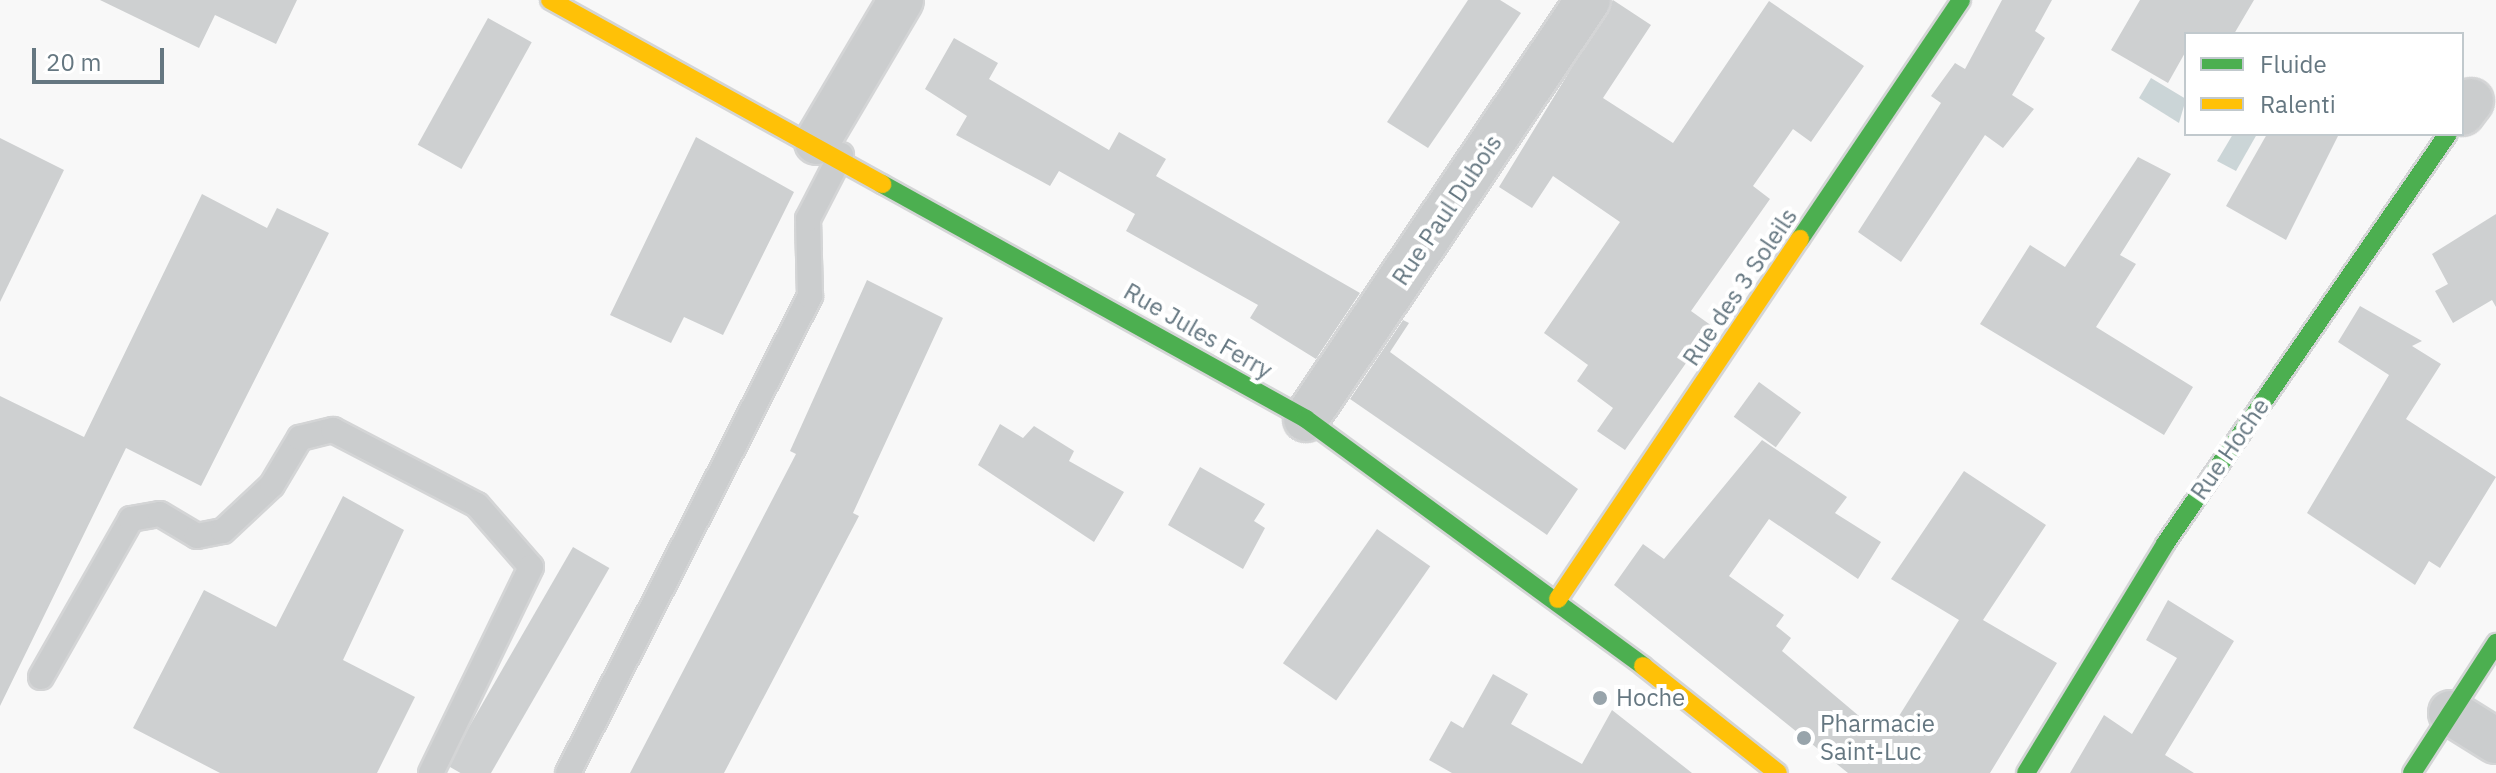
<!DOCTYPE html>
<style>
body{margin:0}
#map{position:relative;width:2496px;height:773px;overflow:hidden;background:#f8f8f8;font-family:"IBM Plex Sans",sans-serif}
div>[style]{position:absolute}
.water>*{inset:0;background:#cbd5d7}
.building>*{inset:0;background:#ced0d1;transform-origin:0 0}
.roads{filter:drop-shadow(2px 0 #d4d5d6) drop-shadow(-2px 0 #d4d5d6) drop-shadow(0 2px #d4d5d6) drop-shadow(0 -2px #d4d5d6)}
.lane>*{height:24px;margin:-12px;padding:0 12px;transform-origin:12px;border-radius:12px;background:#cbcdce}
.street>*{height:44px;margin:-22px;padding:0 22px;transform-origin:22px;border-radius:22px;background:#cbcdce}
.fast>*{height:18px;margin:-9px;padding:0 9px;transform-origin:9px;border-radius:9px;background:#4caf50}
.slow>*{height:18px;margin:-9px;padding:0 9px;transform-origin:9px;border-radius:9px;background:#ffc107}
.dots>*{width:22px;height:22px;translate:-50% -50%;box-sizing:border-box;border:4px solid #fff;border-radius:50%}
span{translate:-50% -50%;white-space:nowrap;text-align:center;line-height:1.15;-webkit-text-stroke:8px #fff;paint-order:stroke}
.street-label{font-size:24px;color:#657781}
.poi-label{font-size:24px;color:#657781}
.left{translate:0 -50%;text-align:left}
.legend{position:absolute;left:2184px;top:32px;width:280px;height:104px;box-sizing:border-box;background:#fff;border:2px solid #c1c9cd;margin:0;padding:10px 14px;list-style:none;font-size:24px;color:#657781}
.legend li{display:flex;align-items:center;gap:16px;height:40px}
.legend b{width:40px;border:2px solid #c1c9cd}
.scale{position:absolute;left:32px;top:48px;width:132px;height:36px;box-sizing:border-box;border:4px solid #657781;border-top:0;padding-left:10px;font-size:24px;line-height:28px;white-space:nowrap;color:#657781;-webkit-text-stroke:6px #fff;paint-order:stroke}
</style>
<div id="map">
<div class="water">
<div style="clip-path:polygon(2151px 78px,2186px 99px,2179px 123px,2139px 98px)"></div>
<div style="clip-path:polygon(2233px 134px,2257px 134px,2236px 171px,2217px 161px)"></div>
</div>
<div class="building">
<div style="clip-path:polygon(100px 0,297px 0,276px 44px,215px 15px,199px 48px)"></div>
<div style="clip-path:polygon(1468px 0,1500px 0,1521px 13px,1428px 148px,1387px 122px)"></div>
<div style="clip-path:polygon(1613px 0,1651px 25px,1603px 98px,1673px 143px,1769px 1px,1864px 66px,1811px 142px,1793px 129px,1753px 186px,1770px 199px,1691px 311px,1712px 326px,1625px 450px,1597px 431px,1613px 408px,1577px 381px,1588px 365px,1544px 333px,1620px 222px,1553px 176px,1532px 208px,1499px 187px)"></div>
<div style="clip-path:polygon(2002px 0,2052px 0,2035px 31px,2045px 38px,2012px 95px,2034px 109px,2003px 148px,1985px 135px,1901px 262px,1858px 232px,1941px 103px,1931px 96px,1955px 63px,1965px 69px)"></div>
<div style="clip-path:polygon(2140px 0,2254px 0,2234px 34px,2186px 34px,2186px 51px,2168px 83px,2111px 50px)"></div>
<div style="left:488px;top:18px;width:50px;height:145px;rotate:29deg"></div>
<div style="clip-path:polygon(954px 38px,998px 63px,989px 79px,1109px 150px,1119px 132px,1166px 159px,1156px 176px,1360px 293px,1316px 359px,1250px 318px,1258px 305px,1126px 231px,1135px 214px,1059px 171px,1050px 186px,956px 135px,967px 116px,925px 89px)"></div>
<div style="clip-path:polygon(2267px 134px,2339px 134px,2286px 240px,2226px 206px)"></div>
<div style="clip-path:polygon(696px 137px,794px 192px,723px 335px,684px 317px,671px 343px,610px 315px)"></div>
<div style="clip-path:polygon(0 138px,64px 170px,0 302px)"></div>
<div style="clip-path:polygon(2138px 157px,2171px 174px,2120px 255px,2136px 264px,2096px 327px,2193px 387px,2164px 435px,1980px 324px,2030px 245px,2065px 267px)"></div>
<div style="clip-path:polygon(202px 194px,267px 228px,277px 208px,329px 233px,201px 486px,126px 448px,0 706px,0 396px,84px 437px)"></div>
<div style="clip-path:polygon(2496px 214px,2496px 307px,2492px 300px,2453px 323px,2435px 291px,2448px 284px,2432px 254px)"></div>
<div style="clip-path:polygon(867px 280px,943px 318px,853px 513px,859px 516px,724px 773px,630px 773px,796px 454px,790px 451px)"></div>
<div style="clip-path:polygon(2360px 306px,2422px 341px,2412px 346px,2441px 364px,2406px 419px,2496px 477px,2440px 568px,2429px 561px,2415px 585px,2307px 513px,2389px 375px,2338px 342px)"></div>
<div style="clip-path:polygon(1403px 320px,1409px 323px,1390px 352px,1578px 489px,1547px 535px,1350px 399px)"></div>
<div style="left:1759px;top:382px;width:52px;height:43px;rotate:36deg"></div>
<div style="clip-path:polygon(1000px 424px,1023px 438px,1034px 426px,1074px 451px,1069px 461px,1124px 492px,1094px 542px,978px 465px)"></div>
<div style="clip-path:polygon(1762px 440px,1847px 497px,1835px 513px,1881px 542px,1858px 579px,1769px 519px,1729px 576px,1784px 615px,1776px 626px,1791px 638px,1782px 651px,1872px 727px,1889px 732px,1959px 620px,1891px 579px,1964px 471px,2046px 525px,1983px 620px,2057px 663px,1990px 773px,1848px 773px,1614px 585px,1643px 544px,1664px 559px)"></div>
<div style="clip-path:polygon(1200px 467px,1265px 504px,1254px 521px,1265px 528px,1243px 569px,1168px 525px)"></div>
<div style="clip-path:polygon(343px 496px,404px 530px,343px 660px,415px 697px,377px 773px,220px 773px,133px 728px,204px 590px,276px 627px)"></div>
<div style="left:1377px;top:529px;width:65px;height:164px;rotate:35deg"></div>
<div style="left:573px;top:547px;width:42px;height:252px;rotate:30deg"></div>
<div style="clip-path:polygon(2168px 600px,2234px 641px,2165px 755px,2194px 773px,2070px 773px,2104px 715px,2132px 734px,2177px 658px,2146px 640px)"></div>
<div style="clip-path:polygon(1493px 674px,1528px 694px,1511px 724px,1582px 764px,1612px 710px,1692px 773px,1452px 773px,1429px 760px,1451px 721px,1463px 728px)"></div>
</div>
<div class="roads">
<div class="lane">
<div style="left:41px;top:677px;width:182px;rotate:-60.3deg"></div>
<div style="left:131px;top:519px;width:29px;rotate:-10deg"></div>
<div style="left:160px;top:514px;width:43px;rotate:30.7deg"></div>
<div style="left:197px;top:536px;width:26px;rotate:-11deg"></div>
<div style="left:223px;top:531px;width:67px;rotate:-43.2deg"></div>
<div style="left:272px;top:485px;width:55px;rotate:-59.2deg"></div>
<div style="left:300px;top:438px;width:34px;rotate:-14deg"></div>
<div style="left:333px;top:430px;width:162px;rotate:27.5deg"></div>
<div style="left:477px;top:505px;width:82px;rotate:48.9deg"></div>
<div style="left:531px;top:567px;width:229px;rotate:115.9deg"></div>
<div style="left:568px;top:773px;width:535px;rotate:-63.1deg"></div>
<div style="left:810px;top:296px;width:77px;rotate:-91.5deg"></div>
<div style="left:808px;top:219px;width:72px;rotate:-62.7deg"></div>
</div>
<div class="street">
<div style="left:2462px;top:113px;width:15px;rotate:-53deg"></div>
<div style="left:817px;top:142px;width:165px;rotate:-59.4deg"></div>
<div style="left:1306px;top:419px;width:505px;rotate:-56.06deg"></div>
<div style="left:2451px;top:713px;width:53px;rotate:31.9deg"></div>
</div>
<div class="fast">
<div style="left:882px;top:184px;width:485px;rotate:29deg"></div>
<div style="left:1306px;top:419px;width:418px;rotate:36.2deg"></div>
<div style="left:1800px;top:239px;width:288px;rotate:-56deg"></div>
<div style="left:2026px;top:773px;width:268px;rotate:-58.7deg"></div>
<div style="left:2165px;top:544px;width:498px;rotate:-55.4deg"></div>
<div style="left:2412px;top:773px;width:155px;rotate:-57.1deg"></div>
</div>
<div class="slow">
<div style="left:550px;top:0;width:380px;rotate:29deg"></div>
<div style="left:1558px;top:599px;width:434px;rotate:-56.1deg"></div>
<div style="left:1643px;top:666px;width:172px;rotate:38.4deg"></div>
</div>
</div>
<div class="dots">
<div style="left:1600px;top:698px;background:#98a4ab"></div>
<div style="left:1804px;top:738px;background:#98a4ab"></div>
</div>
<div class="street-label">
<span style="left:1447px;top:210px;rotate:-56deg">Rue Paul Dubois</span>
<span style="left:1740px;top:287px;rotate:-56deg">Rue des 3 Soleils</span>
<span style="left:1198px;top:331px;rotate:30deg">Rue Jules Ferry</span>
<span style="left:2230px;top:449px;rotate:-55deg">Rue Hoche</span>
</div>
<div class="poi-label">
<span class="left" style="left:1616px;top:698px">Hoche</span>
<span class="left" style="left:1820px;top:738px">Pharmacie<br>Saint-Luc</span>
</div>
<ul class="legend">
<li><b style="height:10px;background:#4caf50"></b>Fluide</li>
<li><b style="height:10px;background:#ffc107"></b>Ralenti</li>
</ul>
<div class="scale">20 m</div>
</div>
